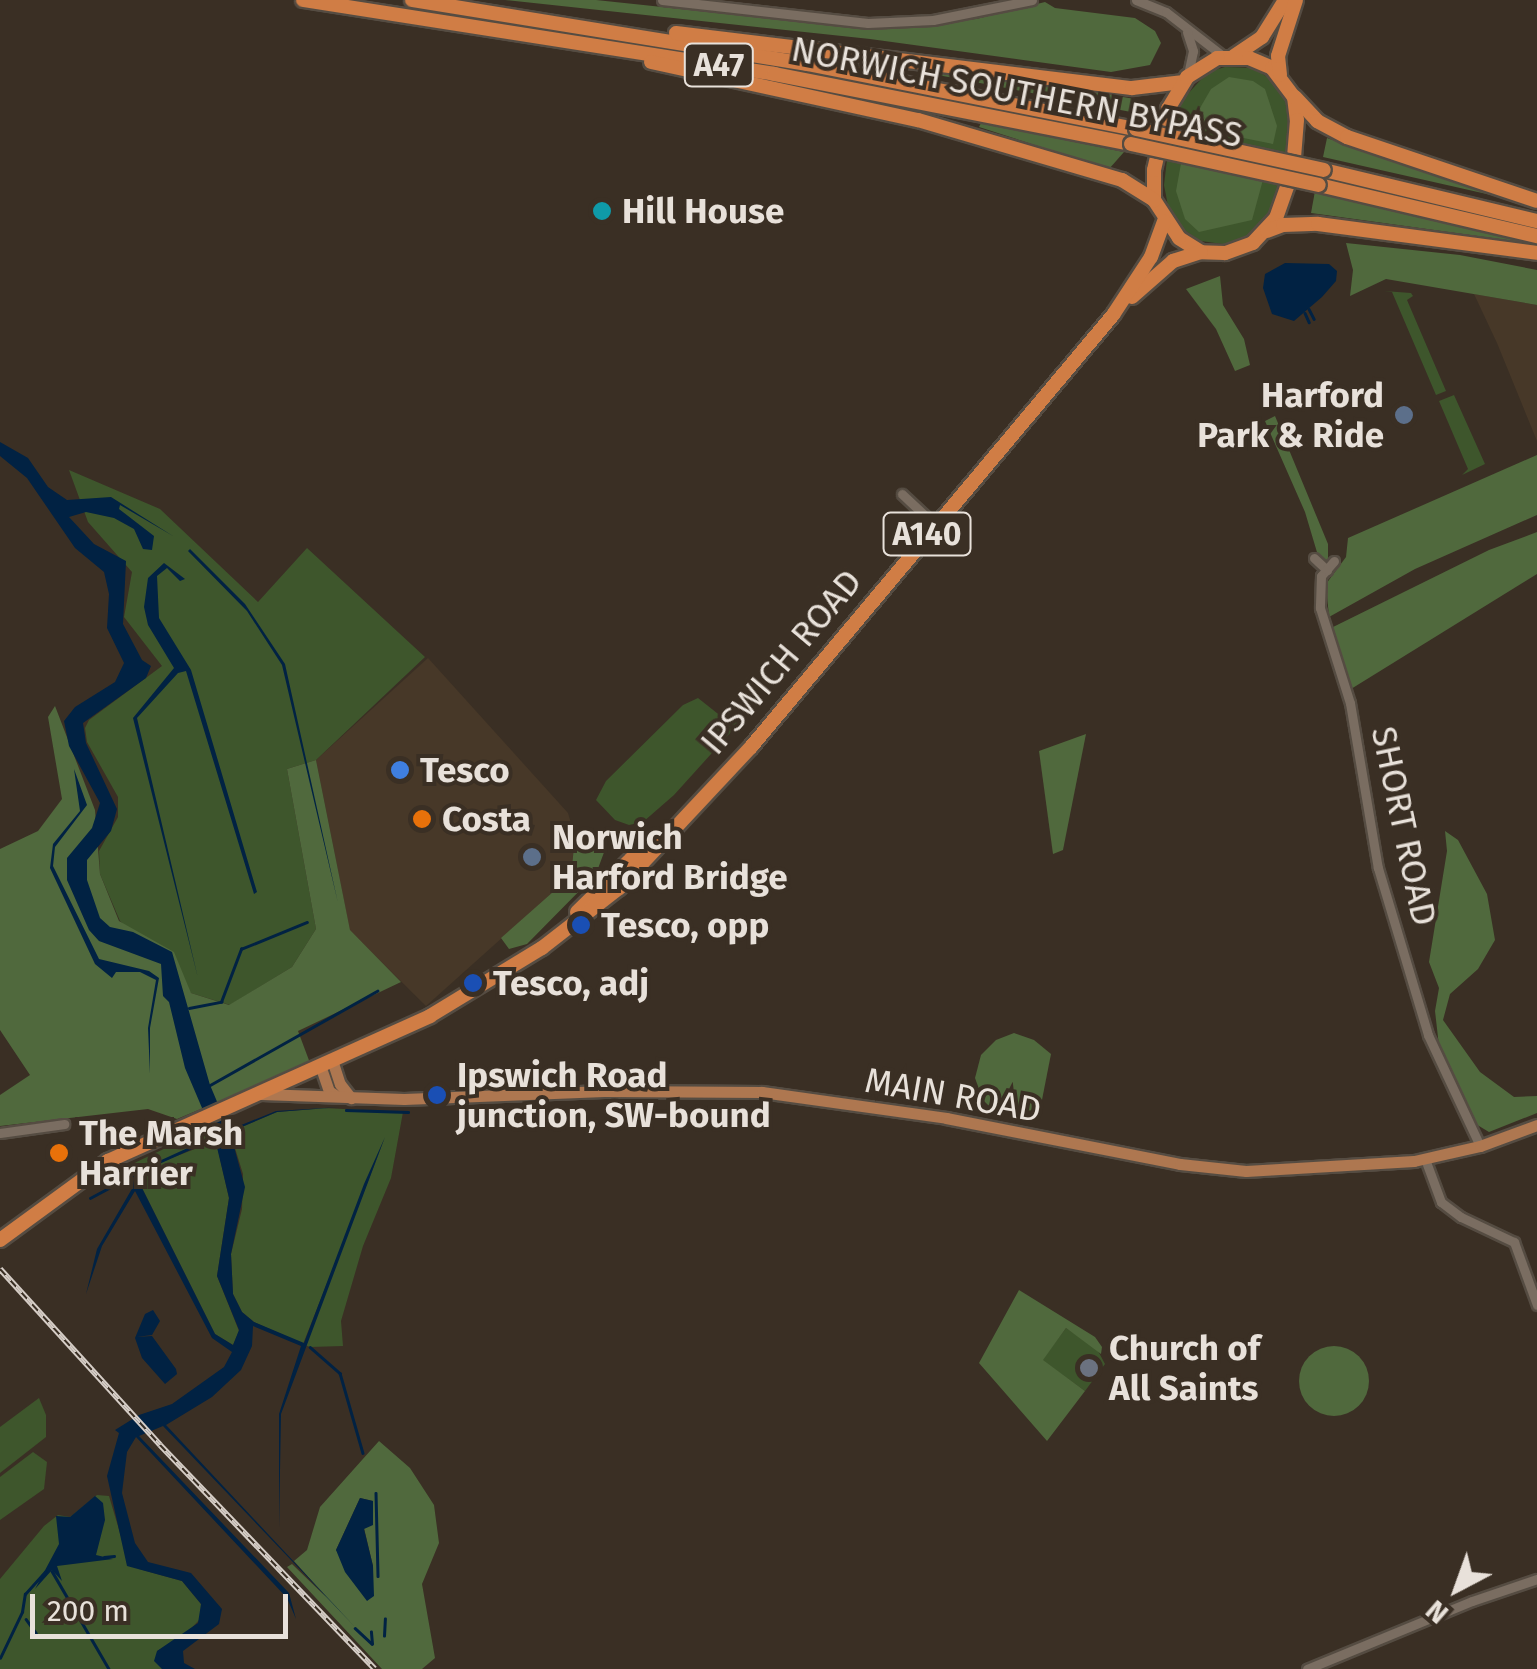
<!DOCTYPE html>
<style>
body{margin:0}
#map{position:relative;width:1537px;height:1669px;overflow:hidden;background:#3a2f24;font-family:"Fira Sans",sans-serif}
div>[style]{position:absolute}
.built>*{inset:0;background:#473828}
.green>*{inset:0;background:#3e562c}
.forest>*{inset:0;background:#50693d}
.round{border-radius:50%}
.water>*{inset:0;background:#012243}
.stream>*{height:2.5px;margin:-1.25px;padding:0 1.25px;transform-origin:1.25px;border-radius:1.25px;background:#012243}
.roads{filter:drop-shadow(2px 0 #554c42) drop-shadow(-2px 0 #554c42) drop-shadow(0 2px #554c42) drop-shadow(0 -2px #554c42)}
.minor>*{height:9px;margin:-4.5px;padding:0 4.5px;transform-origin:4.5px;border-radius:4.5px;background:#7a6d61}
.major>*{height:11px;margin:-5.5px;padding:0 5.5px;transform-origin:5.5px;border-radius:5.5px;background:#ae7750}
.highway>*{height:14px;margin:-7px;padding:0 7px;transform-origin:7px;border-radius:7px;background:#d07d45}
.rail>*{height:6px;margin-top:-3px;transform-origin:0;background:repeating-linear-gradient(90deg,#3a2f24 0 8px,#d6cec7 0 16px);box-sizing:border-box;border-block:2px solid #d6cec7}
.bridges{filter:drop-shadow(2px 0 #554c42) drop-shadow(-2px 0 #554c42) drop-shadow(0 2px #554c42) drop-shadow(0 -2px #554c42)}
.highway-bridge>*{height:14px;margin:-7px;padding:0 7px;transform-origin:7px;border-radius:7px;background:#d07d45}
.dots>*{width:28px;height:28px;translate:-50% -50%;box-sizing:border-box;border:5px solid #3a2f24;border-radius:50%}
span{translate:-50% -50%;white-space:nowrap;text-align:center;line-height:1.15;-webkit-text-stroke:8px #3a2f24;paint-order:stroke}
.shield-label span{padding:2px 8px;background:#3a2f24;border:2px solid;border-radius:8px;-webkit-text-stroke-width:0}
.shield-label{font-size:32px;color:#e8e1da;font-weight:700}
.street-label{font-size:35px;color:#e8e1da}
.poi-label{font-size:35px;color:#e8e1da;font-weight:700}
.left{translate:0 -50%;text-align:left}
.right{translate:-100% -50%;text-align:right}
.north{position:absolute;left:1407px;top:1539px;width:100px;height:100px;-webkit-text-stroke:8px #3a2f24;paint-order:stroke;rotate:221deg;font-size:28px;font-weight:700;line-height:40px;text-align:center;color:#e8e1da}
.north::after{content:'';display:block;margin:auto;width:35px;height:45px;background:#e8e1da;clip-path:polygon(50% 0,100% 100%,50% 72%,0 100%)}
.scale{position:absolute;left:30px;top:1594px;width:258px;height:45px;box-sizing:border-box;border:5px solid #e8e1da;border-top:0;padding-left:12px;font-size:30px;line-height:35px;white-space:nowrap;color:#e8e1da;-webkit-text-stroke:8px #3a2f24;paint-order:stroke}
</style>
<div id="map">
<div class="built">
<div style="clip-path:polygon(1474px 294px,1537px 305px,1537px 441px,1497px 343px)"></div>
<div style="clip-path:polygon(428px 658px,568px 813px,575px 837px,571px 876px,426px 1006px,350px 931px,316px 760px)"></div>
</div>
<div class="green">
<div style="clip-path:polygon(1225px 67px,1254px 68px,1276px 83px,1291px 108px,1293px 127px,1286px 173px,1270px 217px,1254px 235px,1229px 245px,1201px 241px,1184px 230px,1169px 211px,1164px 185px,1169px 143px,1183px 99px,1208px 72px)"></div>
<div style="clip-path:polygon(1384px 291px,1411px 293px,1413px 296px,1407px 300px,1446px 391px,1436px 395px,1392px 292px)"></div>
<div style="clip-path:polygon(1454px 395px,1485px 464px,1462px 475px,1468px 469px,1439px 401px)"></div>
<div style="clip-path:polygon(69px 470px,160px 509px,258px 602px,307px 548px,425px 657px,316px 760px,287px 769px,316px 929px,292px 967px,230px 1005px,191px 993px,120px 921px,100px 874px,99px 851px,118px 817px,118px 797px,87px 742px,85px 728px,89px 720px,162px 666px,124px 617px,132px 572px,88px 522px)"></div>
<div style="clip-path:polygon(698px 698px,727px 721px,740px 722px,674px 795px,643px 822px,629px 825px,615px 820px,596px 800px,606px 781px,683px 705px)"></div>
<div style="clip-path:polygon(324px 1108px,403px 1112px,391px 1178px,363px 1246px,341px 1321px,343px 1346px,310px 1347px,305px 1345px,385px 1137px,303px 1344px,254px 1322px,242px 1312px,233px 1294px,231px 1254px,242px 1209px,243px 1174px,230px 1132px,277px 1112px)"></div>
<div style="clip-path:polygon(210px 1127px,214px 1137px,153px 1165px,216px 1141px,229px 1198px,217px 1276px,239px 1331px,233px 1345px,215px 1334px,140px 1184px,147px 1167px,135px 1172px,128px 1166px)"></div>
<div style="clip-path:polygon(1066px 1328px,1097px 1349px,1105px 1364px,1085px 1391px,1042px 1360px)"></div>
<div style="clip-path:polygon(39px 1398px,46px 1415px,46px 1437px,0 1473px,0 1427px)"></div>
<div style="clip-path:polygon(33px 1452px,47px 1462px,44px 1489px,0 1520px,0 1477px)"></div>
<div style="clip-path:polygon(97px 1495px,109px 1496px,128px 1560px,139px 1569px,182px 1581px,201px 1604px,201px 1618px,183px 1637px,157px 1651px,162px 1669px,0 1669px,0 1579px,44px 1526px,58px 1515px,70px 1517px)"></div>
</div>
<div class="forest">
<div style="clip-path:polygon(505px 0,596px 0,869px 29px,976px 19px,1045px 2px,1055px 8px,1135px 18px,1155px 31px,1161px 43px,1150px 65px,1111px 72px,870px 39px)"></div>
<div style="clip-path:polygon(922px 68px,1051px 85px,1135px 99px,1131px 112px,922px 72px)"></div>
<div style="clip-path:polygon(1229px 77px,1253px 81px,1265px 89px,1277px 126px,1273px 144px,1189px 127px,1211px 89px)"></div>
<div style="clip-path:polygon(981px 123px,1124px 152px,1109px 169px,979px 127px)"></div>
<div style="clip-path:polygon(1327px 138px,1398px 162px,1522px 202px,1323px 157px)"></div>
<div style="clip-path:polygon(1182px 158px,1264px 176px,1252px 220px,1199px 232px,1185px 219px,1176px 191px)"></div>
<div style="clip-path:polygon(1315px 191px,1520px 238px,1521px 242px,1311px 213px)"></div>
<div style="clip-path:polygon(1346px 243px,1460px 255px,1537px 270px,1537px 305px,1386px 279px,1350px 296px,1353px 270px)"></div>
<div style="clip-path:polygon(1220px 276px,1223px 305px,1244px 339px,1250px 365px,1235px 371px,1216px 329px,1186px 289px)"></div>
<div style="clip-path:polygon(1275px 416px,1328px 544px,1328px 560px,1319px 559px,1305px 512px,1265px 421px)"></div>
<div style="clip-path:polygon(1537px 455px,1537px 515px,1415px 569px,1329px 617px,1326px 584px,1346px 557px,1348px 538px)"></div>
<div style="clip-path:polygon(1537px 532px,1537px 574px,1351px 689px,1329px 629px,1489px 550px)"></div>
<div style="clip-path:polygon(55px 706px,95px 810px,100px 874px,119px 921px,174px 952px,191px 993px,229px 1005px,292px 967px,316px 929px,287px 769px,316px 760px,350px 930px,401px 982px,298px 1031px,310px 1063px,177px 1119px,148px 1109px,0 1126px,0 1095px,30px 1075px,0 1030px,0 849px,38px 831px,62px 799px,48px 717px)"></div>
<div style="clip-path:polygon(1086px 734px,1063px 850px,1053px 854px,1039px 751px)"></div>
<div style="clip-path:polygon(589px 830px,602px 837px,606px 847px,596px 874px,527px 944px,509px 949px,501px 938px,571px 876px,575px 837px)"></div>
<div style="clip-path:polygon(1445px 831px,1458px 840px,1487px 894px,1495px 940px,1478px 969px,1450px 994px,1443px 1020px,1480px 1072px,1514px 1097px,1537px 1096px,1537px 1113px,1489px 1132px,1474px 1123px,1439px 1046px,1435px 1011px,1439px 988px,1429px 962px,1447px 851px)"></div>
<div style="clip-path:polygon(1014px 1033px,1034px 1040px,1051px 1054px,1040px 1110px,995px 1112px,983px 1100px,975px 1078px,981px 1055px,996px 1040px)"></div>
<div style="clip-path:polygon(1019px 1290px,1095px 1337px,1102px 1347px,1101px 1354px,1066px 1328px,1043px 1360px,1085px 1391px,1047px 1441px,979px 1363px)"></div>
<div class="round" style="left:1299px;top:1346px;width:70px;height:70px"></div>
<div style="clip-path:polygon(evenodd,379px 1441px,410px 1468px,434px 1505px,439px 1543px,422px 1584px,435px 1658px,422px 1669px,382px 1669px,287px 1567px,292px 1564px,326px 1597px,294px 1561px,307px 1550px,320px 1507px,379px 1441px,360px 1498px,373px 1501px,364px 1528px,373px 1566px,373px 1596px,336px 1550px,360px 1498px)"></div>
</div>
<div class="water">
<div style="clip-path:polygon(1285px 263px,1329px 264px,1337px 271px,1336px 281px,1322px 297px,1294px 321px,1272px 314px,1263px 288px,1265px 274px)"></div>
<div style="clip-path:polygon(evenodd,0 442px,28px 458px,48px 487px,67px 500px,111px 497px,173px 536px,120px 505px,119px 509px,154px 536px,152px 550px,143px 549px,134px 529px,114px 518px,86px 512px,69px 517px,94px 544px,126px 561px,123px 624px,142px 660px,151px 666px,146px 678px,83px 723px,86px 743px,117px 809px,111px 831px,87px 860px,87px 880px,100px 918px,110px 927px,133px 932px,172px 952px,210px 1085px,229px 1130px,276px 1111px,341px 1107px,277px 1112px,230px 1132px,245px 1187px,231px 1254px,233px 1294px,242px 1312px,254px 1322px,304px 1343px,364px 1184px,385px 1137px,281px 1414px,279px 1529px,279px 1414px,301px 1346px,253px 1326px,252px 1346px,241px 1370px,212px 1397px,166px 1425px,355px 1627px,163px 1426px,139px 1436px,289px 1593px,296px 1619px,287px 1598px,136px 1437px,127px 1452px,122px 1493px,135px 1543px,148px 1562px,191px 1573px,222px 1609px,219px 1624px,183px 1651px,184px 1663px,195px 1669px,162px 1669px,154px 1661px,157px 1651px,198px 1623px,201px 1604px,182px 1581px,127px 1566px,107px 1476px,119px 1433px,115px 1430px,139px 1415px,172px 1404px,224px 1367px,232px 1352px,212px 1338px,135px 1191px,102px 1246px,86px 1294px,97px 1249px,133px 1187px,135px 1172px,214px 1136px,185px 1068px,169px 1002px,163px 996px,161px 964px,99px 941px,89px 930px,67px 880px,67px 858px,92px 828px,100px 803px,69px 746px,64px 721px,75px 707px,115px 682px,124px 663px,107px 628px,109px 594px,104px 572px,75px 548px,27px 478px,0 456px,0 442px,215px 1139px,229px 1198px,217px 1276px,239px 1330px,233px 1345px,215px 1334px,140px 1184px,148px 1169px,215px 1139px)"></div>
<div style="clip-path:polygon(190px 549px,245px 604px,285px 664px,338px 903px,282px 665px,247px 611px,188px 551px)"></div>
<div style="clip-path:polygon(164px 563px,185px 579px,180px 581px,167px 568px,157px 576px,159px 618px,191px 670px,257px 892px,254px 894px,186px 671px,178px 673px,137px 718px,198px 978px,133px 718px,174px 668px,148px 625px,144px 607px,148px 578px)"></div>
<div style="clip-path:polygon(74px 769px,87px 805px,55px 847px,53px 866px,99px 959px,149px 971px,159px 978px,150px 1028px,150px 1074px,148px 1028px,156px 980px,140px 972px,116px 972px,112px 978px,95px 964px,50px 868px,53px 844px,80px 811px)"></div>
<div style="clip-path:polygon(153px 1310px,160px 1321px,152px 1335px,136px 1337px,152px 1336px,176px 1369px,177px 1374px,165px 1384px,142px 1358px,135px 1338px,145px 1314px)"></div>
<div style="clip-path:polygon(95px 1496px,103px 1503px,105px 1520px,96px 1555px,113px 1559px,57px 1566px,62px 1581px,52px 1570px,35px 1589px,59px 1544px,56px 1516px,70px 1517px)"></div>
<div style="clip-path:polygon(360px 1498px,373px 1501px,373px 1525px,364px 1529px,373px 1566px,374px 1596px,367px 1601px,345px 1572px,336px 1550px)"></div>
</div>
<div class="stream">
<div style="left:1309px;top:309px;width:11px;rotate:63deg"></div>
<div style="left:1305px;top:313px;width:10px;rotate:66deg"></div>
<div style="left:189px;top:1008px;width:33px;rotate:-11deg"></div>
<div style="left:221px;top:1002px;width:57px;rotate:-69.3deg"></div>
<div style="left:241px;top:949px;width:71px;rotate:-22.2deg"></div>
<div style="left:210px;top:1085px;width:192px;rotate:-29.4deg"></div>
<div style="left:346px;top:1110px;width:62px;rotate:1.8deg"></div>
<div style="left:90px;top:1198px;width:51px;rotate:-28.1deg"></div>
<div style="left:310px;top:1347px;width:40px;rotate:41deg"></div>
<div style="left:340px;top:1373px;width:83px;rotate:74deg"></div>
<div style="left:376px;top:1493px;width:83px;rotate:88.6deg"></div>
<div style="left:104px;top:1557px;width:10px;rotate:-6deg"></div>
<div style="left:52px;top:1571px;width:113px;rotate:59.8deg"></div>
<div style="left:26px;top:1619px;width:17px;rotate:54deg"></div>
<div style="left:355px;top:1628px;width:23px;rotate:43deg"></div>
<div style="left:372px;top:1644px;width:12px;rotate:-95deg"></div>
<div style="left:384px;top:1636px;width:17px;rotate:-87deg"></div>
<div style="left:0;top:1658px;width:51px;rotate:-64.4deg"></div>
<div style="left:22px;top:1612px;width:18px;rotate:-81deg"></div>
<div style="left:25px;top:1594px;width:30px;rotate:-48deg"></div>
</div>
<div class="roads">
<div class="minor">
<div style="left:662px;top:0;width:207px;rotate:6.4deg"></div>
<div style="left:868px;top:23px;width:65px;rotate:-2.6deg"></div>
<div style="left:933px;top:20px;width:101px;rotate:-11.4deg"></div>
<div style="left:1136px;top:0;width:32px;rotate:22deg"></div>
<div style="left:1166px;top:12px;width:72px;rotate:37.7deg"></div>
<div style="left:1187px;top:32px;width:20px;rotate:72deg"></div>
<div style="left:1193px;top:51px;width:24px;rotate:102deg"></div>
<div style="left:902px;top:494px;width:45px;rotate:43.2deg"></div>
<div style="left:1314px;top:558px;width:18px;rotate:43deg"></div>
<div style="left:1334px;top:561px;width:20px;rotate:131deg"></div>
<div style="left:1321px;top:576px;width:32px;rotate:92deg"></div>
<div style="left:1320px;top:608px;width:100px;rotate:72.5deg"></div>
<div style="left:1350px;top:703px;width:167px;rotate:80.4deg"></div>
<div style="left:1378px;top:868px;width:174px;rotate:73.3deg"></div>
<div style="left:1428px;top:1035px;width:123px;rotate:64.9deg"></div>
<div style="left:0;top:1133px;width:65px;rotate:-8deg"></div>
<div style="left:1425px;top:1159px;width:46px;rotate:69.6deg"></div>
<div style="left:1441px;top:1202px;width:25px;rotate:37deg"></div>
<div style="left:1461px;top:1217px;width:59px;rotate:25.3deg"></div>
<div style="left:1514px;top:1242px;width:67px;rotate:69.9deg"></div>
<div style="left:1307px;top:1669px;width:178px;rotate:-22.4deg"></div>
<div style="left:1472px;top:1601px;width:69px;rotate:-18.7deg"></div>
</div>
<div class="major">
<div style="left:333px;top:1063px;width:22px;rotate:72deg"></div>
<div style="left:340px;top:1084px;width:18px;rotate:52deg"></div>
<div style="left:321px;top:1068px;width:24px;rotate:71deg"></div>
<div style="left:329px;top:1091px;width:7px;rotate:34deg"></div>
<div style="left:261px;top:1094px;width:143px;rotate:2deg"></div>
<div style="left:404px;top:1099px;width:200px;rotate:-2.3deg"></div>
<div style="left:604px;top:1091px;width:158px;rotate:0.4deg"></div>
<div style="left:762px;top:1092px;width:186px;rotate:8deg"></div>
<div style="left:946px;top:1118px;width:238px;rotate:11.1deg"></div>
<div style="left:1180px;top:1164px;width:66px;rotate:6.1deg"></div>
<div style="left:1246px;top:1171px;width:168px;rotate:-3.4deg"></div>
<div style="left:1414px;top:1161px;width:68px;rotate:-12.8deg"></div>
<div style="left:1480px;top:1146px;width:61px;rotate:-20.2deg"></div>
</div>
<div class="highway">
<div style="left:303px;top:0;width:477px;rotate:8.9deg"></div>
<div style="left:774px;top:74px;width:364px;rotate:11.1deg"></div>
<div style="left:412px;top:0;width:400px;rotate:9.2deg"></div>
<div style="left:807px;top:64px;width:335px;rotate:11.2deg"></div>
<div style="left:676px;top:33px;width:459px;rotate:6.9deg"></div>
<div style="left:1132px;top:88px;width:50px;rotate:-6.8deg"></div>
<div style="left:1234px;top:56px;width:34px;rotate:-34deg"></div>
<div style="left:1262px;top:37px;width:44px;rotate:-58.1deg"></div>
<div style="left:1217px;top:58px;width:32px"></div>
<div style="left:1249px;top:58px;width:25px;rotate:23deg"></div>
<div style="left:1272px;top:68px;width:36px;rotate:53deg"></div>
<div style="left:1294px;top:97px;width:23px;rotate:83deg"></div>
<div style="left:1297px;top:120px;width:50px;rotate:94.6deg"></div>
<div style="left:1293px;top:170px;width:51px;rotate:109.5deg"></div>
<div style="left:1276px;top:218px;width:34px;rotate:133deg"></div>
<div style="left:1253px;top:243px;width:30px;rotate:160deg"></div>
<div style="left:1225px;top:253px;width:24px;rotate:-178deg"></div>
<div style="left:1201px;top:252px;width:26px;rotate:-148deg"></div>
<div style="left:1179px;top:238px;width:45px;rotate:-123.3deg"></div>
<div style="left:1154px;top:200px;width:30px;rotate:-90deg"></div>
<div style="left:1154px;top:170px;width:63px;rotate:-77.1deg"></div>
<div style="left:1168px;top:109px;width:37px;rotate:-59deg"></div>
<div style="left:1187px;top:77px;width:36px;rotate:-32deg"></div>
<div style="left:651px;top:62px;width:273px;rotate:12.3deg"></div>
<div style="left:918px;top:120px;width:213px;rotate:16.4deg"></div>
<div style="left:1122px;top:180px;width:38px;rotate:32deg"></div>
<div style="left:1280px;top:75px;width:19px;rotate:-96deg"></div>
<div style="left:1278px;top:56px;width:59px;rotate:-72.2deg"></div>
<div style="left:1295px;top:97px;width:33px;rotate:47deg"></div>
<div style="left:1317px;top:121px;width:34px;rotate:28deg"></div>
<div style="left:1347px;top:137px;width:200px;rotate:18.6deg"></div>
<div style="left:1324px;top:170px;width:219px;rotate:13.5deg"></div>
<div style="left:1319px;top:185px;width:224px;rotate:13.2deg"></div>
<div style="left:1267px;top:231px;width:17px;rotate:-21deg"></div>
<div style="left:1283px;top:225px;width:35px;rotate:-2deg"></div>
<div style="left:1318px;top:224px;width:221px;rotate:7.5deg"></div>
<div style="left:1132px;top:297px;width:55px;rotate:-41.3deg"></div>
<div style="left:1173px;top:261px;width:29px;rotate:-18deg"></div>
<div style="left:577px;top:912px;width:76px;rotate:-44.5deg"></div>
<div style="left:631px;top:859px;width:11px;rotate:-5deg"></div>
<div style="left:0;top:1240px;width:134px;rotate:-36.2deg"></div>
<div style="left:108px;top:1161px;width:353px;rotate:-24.2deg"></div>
<div style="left:430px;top:1016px;width:131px;rotate:-31.3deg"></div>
<div style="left:542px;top:948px;width:98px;rotate:-37.9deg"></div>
<div style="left:619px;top:888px;width:193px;rotate:-46.9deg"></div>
<div style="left:751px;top:747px;width:564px;rotate:-50.04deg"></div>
<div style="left:1113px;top:315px;width:69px;rotate:-56.8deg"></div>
<div style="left:1151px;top:257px;width:38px;rotate:-70deg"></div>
</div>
</div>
<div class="rail">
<div style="left:0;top:1269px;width:238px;rotate:47.7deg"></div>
<div style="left:160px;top:1445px;width:310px;rotate:46.2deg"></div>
</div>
<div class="bridges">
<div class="highway-bridge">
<div style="left:1136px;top:129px;width:192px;rotate:12.3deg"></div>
<div style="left:1131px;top:144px;width:192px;rotate:12.3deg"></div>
</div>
</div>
<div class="dots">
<div style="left:602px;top:211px;background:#0f9aa8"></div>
<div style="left:1404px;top:415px;background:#5c6f8a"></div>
<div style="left:400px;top:770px;background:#3f7fe0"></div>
<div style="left:422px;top:819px;background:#e8710a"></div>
<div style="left:532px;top:857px;background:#5c6f8a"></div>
<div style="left:581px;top:925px;background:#1a4fb4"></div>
<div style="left:473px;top:983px;background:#1a4fb4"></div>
<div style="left:437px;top:1095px;background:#1a4fb4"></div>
<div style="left:59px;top:1153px;background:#e8710a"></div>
<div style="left:1089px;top:1368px;background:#6b7280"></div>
</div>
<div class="shield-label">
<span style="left:719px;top:65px">A47</span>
<span style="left:927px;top:534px">A140</span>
</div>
<div class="street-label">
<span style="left:1017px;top:92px;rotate:11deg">NORWICH SOUTHERN BYPASS</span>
<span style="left:781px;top:662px;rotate:-50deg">IPSWICH ROAD</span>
<span style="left:1404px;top:826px;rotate:78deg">SHORT ROAD</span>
<span style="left:953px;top:1095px;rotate:10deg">MAIN ROAD</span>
</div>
<div class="poi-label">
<span class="left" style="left:622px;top:211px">Hill House</span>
<span class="right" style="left:1384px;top:415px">Harford<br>Park &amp; Ride</span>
<span class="left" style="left:420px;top:770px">Tesco</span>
<span class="left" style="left:442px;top:819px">Costa</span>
<span class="left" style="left:552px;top:857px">Norwich<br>Harford Bridge</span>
<span class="left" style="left:601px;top:925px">Tesco, opp</span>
<span class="left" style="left:493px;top:983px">Tesco, adj</span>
<span class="left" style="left:457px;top:1095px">Ipswich Road<br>junction, SW-bound</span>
<span class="left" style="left:79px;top:1153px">The Marsh<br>Harrier</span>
<span class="left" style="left:1109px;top:1368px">Church of<br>All Saints</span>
</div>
<div class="north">N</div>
<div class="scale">200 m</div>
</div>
